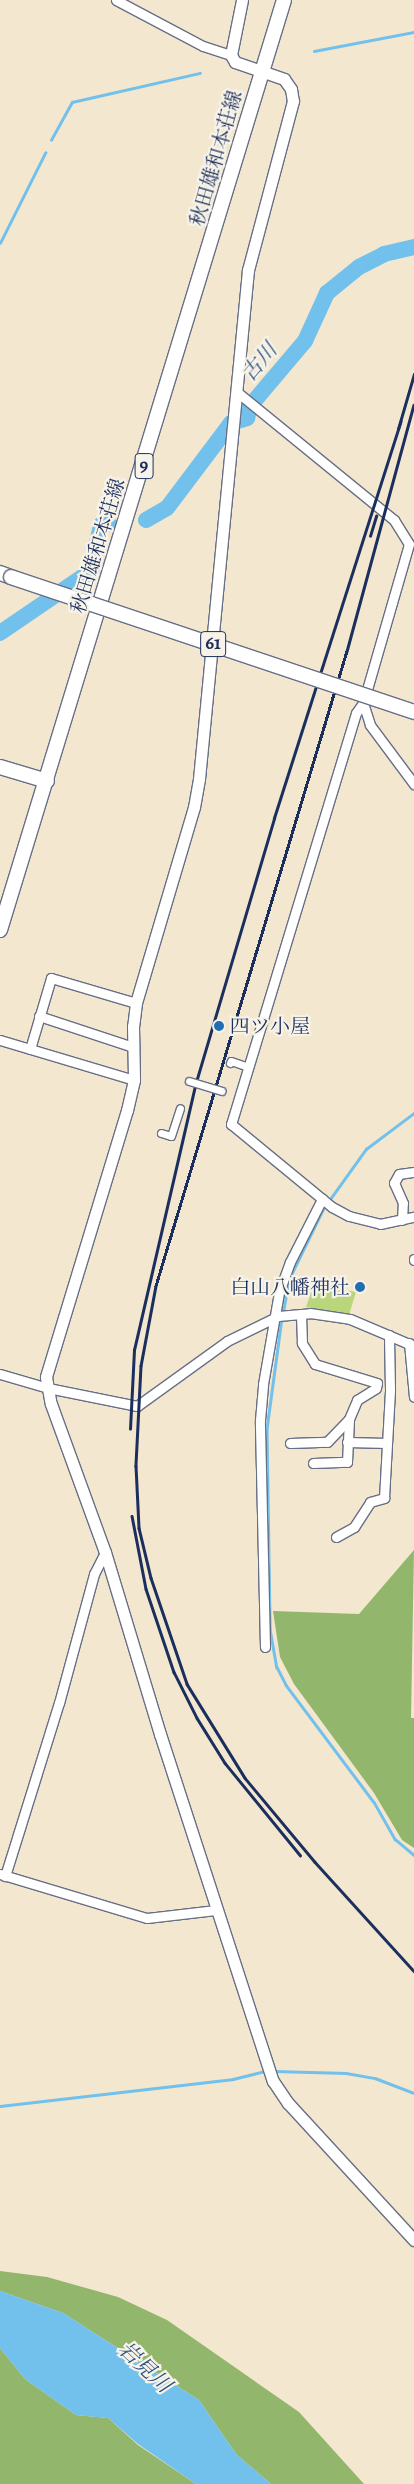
<!DOCTYPE html>
<meta charset="utf-8">
<style>
body{margin:0}
#map{position:relative;width:414px;height:2484px;overflow:hidden;background:#f3e7cf;font-family:Alegreya,"Noto Serif JP",serif}
div>[style]{position:absolute}
.green>*{inset:0;background:#b9d67d}
.forest>*{inset:0;background:#92b76c}
.water>*{inset:0;background:#72c0ec}
.stream>*{height:2.5px;margin:-1.25px;padding:0 1.25px;transform-origin:1.25px;border-radius:1.25px;background:#72c0ec}
.river>*{height:16px;margin:-8px;padding:0 8px;transform-origin:8px;border-radius:8px;background:#72c0ec}
.roads{filter:drop-shadow(1px 0 #676f86) drop-shadow(-1px 0 #676f86) drop-shadow(0 1px #676f86) drop-shadow(0 -1px #676f86)}
.pedestrian>*{height:7px;margin:-3.5px;padding:0 3.5px;transform-origin:3.5px;border-radius:3.5px;background:#fff}
.minor>*{height:9px;margin:-4.5px;padding:0 4.5px;transform-origin:4.5px;border-radius:4.5px;background:#fff}
.tertiary>*{height:11px;margin:-5.5px;padding:0 5.5px;transform-origin:5.5px;border-radius:5.5px;background:#fff}
.primary>*{height:14px;margin:-7px;padding:0 7px;transform-origin:7px;border-radius:7px;background:#fff}
.rail>*{height:2.5px;margin:-1.25px;padding:0 1.25px;transform-origin:1.25px;border-radius:1.25px;background:#1b2f5e}
.bridges{filter:drop-shadow(1px 0 #676f86) drop-shadow(-1px 0 #676f86) drop-shadow(0 1px #676f86) drop-shadow(0 -1px #676f86)}
.pedestrian-bridge>*{height:7px;margin:-3.5px;padding:0 3.5px;transform-origin:3.5px;border-radius:3.5px;background:#fff}
.primary-bridge>*{height:14px;margin:-7px;padding:0 7px;transform-origin:7px;border-radius:7px;background:#fff}
.dots>*{width:14px;height:14px;translate:-50% -50%;box-sizing:border-box;border:2px solid #f7f3e8;border-radius:50%}
span{translate:-50% -50%;white-space:nowrap;text-align:center;line-height:1.15;-webkit-text-stroke:4.5px #f7f3e8;paint-order:stroke}
.shield-label span{padding:1px 4px;background:#f7f3e8;border:1px solid;border-radius:4px;-webkit-text-stroke-width:0}
.shield-label{font-size:19px;color:#1b2f5e;font-weight:700}
.street-label{font-size:20px;color:#1b2f5e}
.poi-label{font-size:20px;color:#1b2f5e}
.left{translate:0 -50%;text-align:left}
.right{translate:-100% -50%;text-align:right}
.water-label{font-size:21px;color:#315382;font-style:italic}
</style>
<div id="map">
<div class="green">
<div style="clip-path:polygon(314px 1284px,356px 1292px,349px 1315px,306px 1307px)"></div>
</div>
<div class="forest">
<div style="clip-path:polygon(414px 1550px,411px 1718px,414px 1718px,414px 1848px,402px 1840px,374px 1793px,294px 1684px,280px 1657px,273px 1611px,359px 1614px)"></div>
<div style="clip-path:polygon(0 2271px,47px 2277px,118px 2297px,167px 2320px,299px 2412px,364px 2484px,271px 2484px,236px 2454px,199px 2400px,63px 2313px,0 2291px)"></div>
<div style="clip-path:polygon(0 2348px,25px 2379px,76px 2415px,108px 2418px,138px 2445px,196px 2484px,0 2484px)"></div>
</div>
<div class="water">
<div style="clip-path:polygon(0 2291px,63px 2313px,199px 2400px,236px 2454px,271px 2484px,196px 2484px,138px 2444px,108px 2418px,76px 2415px,25px 2379px,0 2348px)"></div>
</div>
<div class="stream">
<div style="left:314px;top:51px;width:102px;rotate:-10.8deg"></div>
<div style="left:51px;top:140px;width:43px;rotate:-61.1deg"></div>
<div style="left:72px;top:102px;width:131px;rotate:-12.8deg"></div>
<div style="left:0;top:243px;width:101px;rotate:-63.4deg"></div>
<div style="left:283px;top:1312px;width:34px;rotate:-80deg"></div>
<div style="left:289px;top:1279px;width:78px;rotate:-64.1deg"></div>
<div style="left:323px;top:1209px;width:74px;rotate:-54.4deg"></div>
<div style="left:366px;top:1149px;width:60px;rotate:-36.9deg"></div>
<div style="left:282px;top:1318px;width:112px;rotate:97.7deg"></div>
<div style="left:267px;top:1429px;width:200px;rotate:89.1deg"></div>
<div style="left:270px;top:1629px;width:39px;rotate:80deg"></div>
<div style="left:277px;top:1667px;width:20px;rotate:63deg"></div>
<div style="left:286px;top:1685px;width:146px;rotate:53.1deg"></div>
<div style="left:374px;top:1802px;width:43px;rotate:60.4deg"></div>
<div style="left:395px;top:1839px;width:25px;rotate:40deg"></div>
<div style="left:274px;top:2071px;width:72px;rotate:1.6deg"></div>
<div style="left:346px;top:2073px;width:29px;rotate:10deg"></div>
<div style="left:375px;top:2078px;width:42px;rotate:21deg"></div>
<div style="left:0;top:2106px;width:235px;rotate:-6.6deg"></div>
<div style="left:233px;top:2079px;width:34px;rotate:-14deg"></div>
</div>
<div class="river">
<div style="left:146px;top:520px;width:24px;rotate:-30deg"></div>
<div style="left:167px;top:508px;width:106px;rotate:-53deg"></div>
<div style="left:231px;top:423px;width:17px;rotate:-17deg"></div>
<div style="left:247px;top:418px;width:12px;rotate:-76deg"></div>
<div style="left:250px;top:406px;width:85px;rotate:-49.8deg"></div>
<div style="left:305px;top:341px;width:53px;rotate:-65.4deg"></div>
<div style="left:327px;top:293px;width:41px;rotate:-39.1deg"></div>
<div style="left:359px;top:267px;width:28px;rotate:-27deg"></div>
<div style="left:384px;top:254px;width:31px;rotate:-13deg"></div>
<div style="left:0;top:633px;width:110px;rotate:-34.3deg"></div>
<div style="left:91px;top:571px;width:47px;rotate:-77.7deg"></div>
<div style="left:101px;top:525px;width:8px;rotate:-7deg"></div>
</div>
<div class="roads">
<div class="pedestrian">
<div style="left:230px;top:1063px;width:2px;rotate:-63deg"></div>
<div style="left:231px;top:1061px;width:18px;rotate:19deg"></div>
<div style="left:161px;top:1133px;width:10px;rotate:17deg"></div>
<div style="left:171px;top:1136px;width:29px;rotate:-72deg"></div>
</div>
<div class="minor">
<div style="left:116px;top:0;width:98px;rotate:27.9deg"></div>
<div style="left:203px;top:46px;width:29px;rotate:18deg"></div>
<div style="left:237px;top:392px;width:203px;rotate:39.2deg"></div>
<div style="left:394px;top:520px;width:28px;rotate:58deg"></div>
<div style="left:409px;top:544px;width:166px;rotate:106.1deg"></div>
<div style="left:363px;top:703px;width:12px;rotate:125deg"></div>
<div style="left:356px;top:713px;width:430px;rotate:106.9deg"></div>
<div style="left:231px;top:1124px;width:131px;rotate:39.4deg"></div>
<div style="left:332px;top:1207px;width:19px;rotate:28deg"></div>
<div style="left:349px;top:1216px;width:32px;rotate:14deg"></div>
<div style="left:380px;top:1224px;width:35px;rotate:-12deg"></div>
<div style="left:363px;top:703px;width:23px;rotate:72deg"></div>
<div style="left:370px;top:725px;width:74px;rotate:53.3deg"></div>
<div style="left:39px;top:1016px;width:99px;rotate:18.3deg"></div>
<div style="left:0;top:1040px;width:140px;rotate:16.6deg"></div>
<div style="left:30px;top:1049px;width:74px;rotate:-73.5deg"></div>
<div style="left:51px;top:978px;width:89px;rotate:16.4deg"></div>
<div style="left:402px;top:1220px;width:17px;rotate:-87deg"></div>
<div style="left:403px;top:1203px;width:22px;rotate:-114deg"></div>
<div style="left:394px;top:1183px;width:10px;rotate:-61deg"></div>
<div style="left:399px;top:1174px;width:15px;rotate:-8deg"></div>
<div style="left:414px;top:1259px;width:1px;rotate:90deg"></div>
<div style="left:409px;top:1343px;width:54px;rotate:84.7deg"></div>
<div style="left:0;top:1374px;width:50px;rotate:16.3deg"></div>
<div style="left:48px;top:1388px;width:91px;rotate:11.4deg"></div>
<div style="left:137px;top:1406px;width:111px;rotate:-35.8deg"></div>
<div style="left:227px;top:1341px;width:57px;rotate:-26.1deg"></div>
<div style="left:278px;top:1316px;width:32px;rotate:-5deg"></div>
<div style="left:310px;top:1313px;width:40px;rotate:8.5deg"></div>
<div style="left:350px;top:1319px;width:69px;rotate:22.9deg"></div>
<div style="left:347px;top:1442px;width:40px;rotate:1.4deg"></div>
<div style="left:290px;top:1443px;width:37px;rotate:-2deg"></div>
<div style="left:327px;top:1442px;width:32px;rotate:-46deg"></div>
<div style="left:349px;top:1419px;width:21px;rotate:-67deg"></div>
<div style="left:357px;top:1400px;width:22px;rotate:-32deg"></div>
<div style="left:376px;top:1388px;width:5px;rotate:-79deg"></div>
<div style="left:377px;top:1383px;width:65px;rotate:-163deg"></div>
<div style="left:315px;top:1364px;width:25px;rotate:-122deg"></div>
<div style="left:302px;top:1343px;width:29px;rotate:-92deg"></div>
<div style="left:313px;top:1463px;width:34px;rotate:-2deg"></div>
<div style="left:347px;top:1462px;width:43px;rotate:-87.3deg"></div>
<div style="left:336px;top:1537px;width:21px;rotate:-29deg"></div>
<div style="left:354px;top:1527px;width:30px;rotate:-57deg"></div>
<div style="left:370px;top:1502px;width:15px;rotate:-16deg"></div>
<div style="left:384px;top:1498px;width:109px;rotate:-86.8deg"></div>
<div style="left:390px;top:1389px;width:54px;rotate:-91.1deg"></div>
<div style="left:265px;top:1647px;width:227px;rotate:-91.3deg"></div>
<div style="left:260px;top:1420px;width:36px;rotate:-85deg"></div>
<div style="left:263px;top:1384px;width:93px;rotate:-80.1deg"></div>
<div style="left:279px;top:1292px;width:32px;rotate:-70deg"></div>
<div style="left:290px;top:1262px;width:71px;rotate:-63.1deg"></div>
<div style="left:0;top:1874px;width:153px;rotate:16.7deg"></div>
<div style="left:147px;top:1918px;width:69px;rotate:-6.6deg"></div>
<div style="left:5px;top:1876px;width:181px;rotate:-72.7deg"></div>
<div style="left:59px;top:1703px;width:134px;rotate:-74.8deg"></div>
<div style="left:94px;top:1574px;width:25px;rotate:-63deg"></div>
</div>
<div class="tertiary">
<div style="left:242px;top:0;width:56px;rotate:101.3deg"></div>
<div style="left:231px;top:55px;width:8px;rotate:60deg"></div>
<div style="left:235px;top:62px;width:52px;rotate:19.1deg"></div>
<div style="left:284px;top:79px;width:12px;rotate:55deg"></div>
<div style="left:291px;top:89px;width:12px;rotate:81deg"></div>
<div style="left:293px;top:101px;width:175px;rotate:104.9deg"></div>
<div style="left:248px;top:270px;width:511px;rotate:95.5deg"></div>
<div style="left:199px;top:779px;width:28px;rotate:100deg"></div>
<div style="left:194px;top:807px;width:204px;rotate:106.5deg"></div>
<div style="left:136px;top:1003px;width:23px;rotate:97deg"></div>
<div style="left:133px;top:1026px;width:54px;rotate:88.9deg"></div>
<div style="left:134px;top:1080px;width:31px;rotate:103deg"></div>
<div style="left:127px;top:1110px;width:279px;rotate:106.9deg"></div>
<div style="left:46px;top:1377px;width:27px;rotate:80deg"></div>
<div style="left:51px;top:1404px;width:158px;rotate:70deg"></div>
<div style="left:105px;top:1552px;width:190px;rotate:73.2deg"></div>
<div style="left:160px;top:1734px;width:365px;rotate:72deg"></div>
<div style="left:273px;top:2081px;width:27px;rotate:56deg"></div>
<div style="left:288px;top:2103px;width:186px;rotate:47.4deg"></div>
</div>
<div class="primary">
<div style="left:0;top:573px;width:12px;rotate:20deg"></div>
<div style="left:0;top:767px;width:49px;rotate:16.6deg"></div>
<div style="left:0;top:930px;width:972px;rotate:-73.02deg"></div>
</div>
</div>
<div class="rail">
<div style="left:414px;top:405px;width:255px;rotate:105.2deg"></div>
<div style="left:347px;top:651px;width:663px;rotate:106.74deg"></div>
<div style="left:156px;top:1286px;width:81px;rotate:100.6deg"></div>
<div style="left:141px;top:1366px;width:100px;rotate:92.9deg"></div>
<div style="left:136px;top:1466px;width:62px;rotate:87.2deg"></div>
<div style="left:139px;top:1528px;width:51px;rotate:76.5deg"></div>
<div style="left:151px;top:1578px;width:112px;rotate:71.2deg"></div>
<div style="left:187px;top:1684px;width:110px;rotate:58.3deg"></div>
<div style="left:245px;top:1778px;width:109px;rotate:50.2deg"></div>
<div style="left:315px;top:1862px;width:147px;rotate:47.8deg"></div>
<div style="left:398px;top:429px;width:57px;rotate:-73.8deg"></div>
<div style="left:370px;top:536px;width:21px;rotate:-73deg"></div>
<div style="left:130px;top:1429px;width:79px;rotate:-87.1deg"></div>
<div style="left:134px;top:1350px;width:275px;rotate:-77deg"></div>
<div style="left:196px;top:1082px;width:275px;rotate:-73.5deg"></div>
<div style="left:274px;top:818px;width:416px;rotate:-72.3deg"></div>
<div style="left:132px;top:1516px;width:74px;rotate:79.1deg"></div>
<div style="left:146px;top:1589px;width:88px;rotate:71.4deg"></div>
<div style="left:174px;top:1672px;width:51px;rotate:63.4deg"></div>
<div style="left:197px;top:1718px;width:53px;rotate:58.1deg"></div>
<div style="left:225px;top:1763px;width:119px;rotate:50.8deg"></div>
</div>
<div class="bridges">
<div class="pedestrian-bridge">
<div style="left:189px;top:1081px;width:34px;rotate:17deg"></div>
</div>
<div class="primary-bridge">
<div style="left:11px;top:577px;width:425px;rotate:18.5deg"></div>
</div>
</div>
<div class="dots">
<div style="left:219px;top:1026px;background:#1f6fb2"></div>
<div style="left:360px;top:1287px;background:#1f6fb2"></div>
</div>
<div class="shield-label">
<span style="left:144px;top:466px">9</span>
<span style="left:213px;top:644px">61</span>
</div>
<div class="street-label">
<span style="left:216px;top:158px;rotate:-74deg">秋田雄和本荘線</span>
<span style="left:98px;top:546px;rotate:-73deg">秋田雄和本荘線</span>
</div>
<div class="poi-label">
<span class="left" style="left:230px;top:1026px">四ツ小屋</span>
<span class="right" style="left:350px;top:1287px">白山八幡神社</span>
</div>
<div class="water-label">
<span style="left:259px;top:362px;rotate:-50deg">古川</span>
<span style="left:145px;top:2367px;rotate:43deg">岩見川</span>
</div>
</div>
